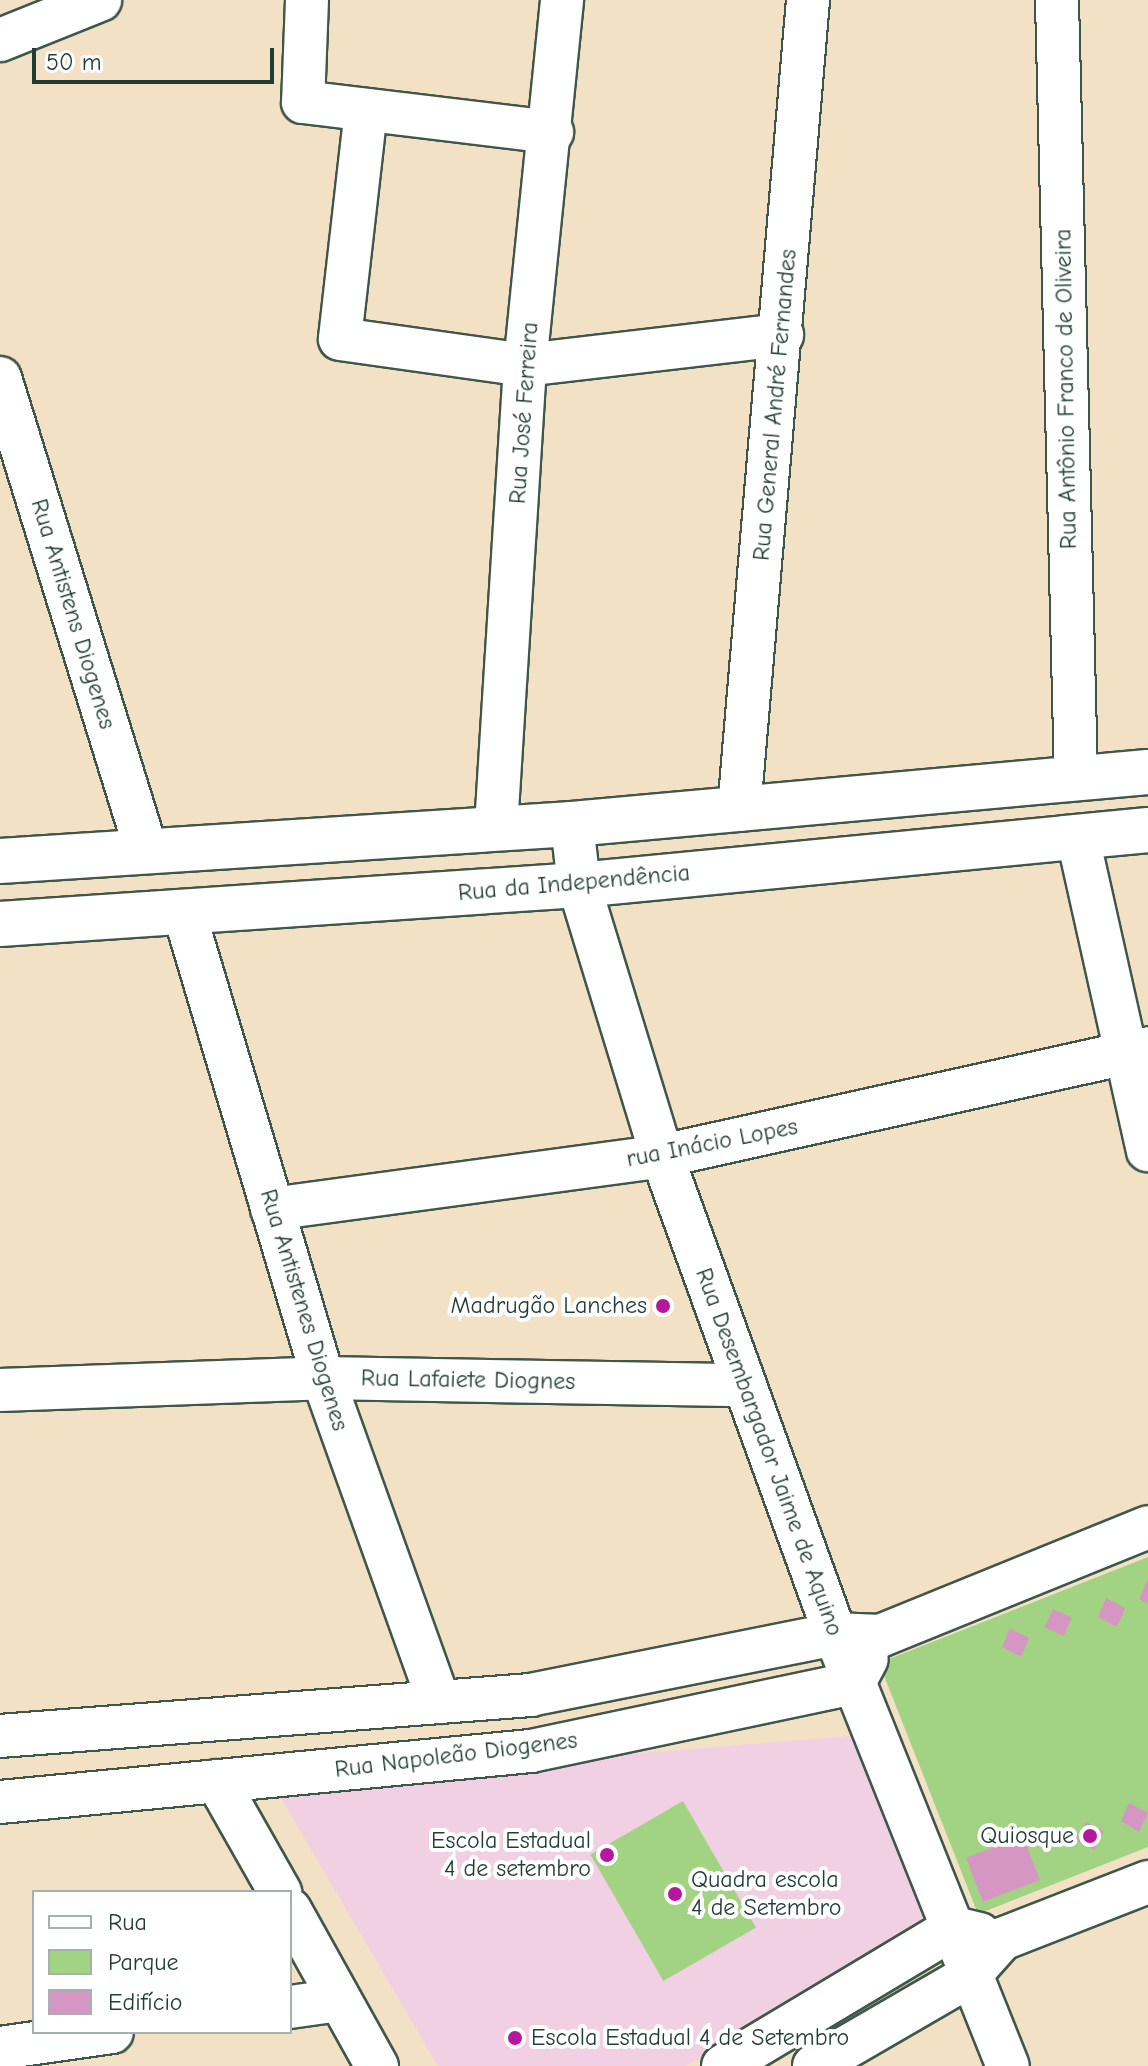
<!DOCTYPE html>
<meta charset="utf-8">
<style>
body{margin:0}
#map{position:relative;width:1148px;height:2066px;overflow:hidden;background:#f2e1c4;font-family:"Comic Neue",sans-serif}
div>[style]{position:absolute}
.built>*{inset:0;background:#f1d0e4}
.green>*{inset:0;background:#a2d382;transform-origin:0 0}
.building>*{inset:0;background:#d696c3;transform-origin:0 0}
.roads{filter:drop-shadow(2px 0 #3f564a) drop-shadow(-2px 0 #3f564a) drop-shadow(0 2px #3f564a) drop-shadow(0 -2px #3f564a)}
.minor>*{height:42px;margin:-21px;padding:0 21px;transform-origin:21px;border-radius:21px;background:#fff}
.highway>*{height:44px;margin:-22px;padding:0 22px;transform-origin:22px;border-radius:22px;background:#fff}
.dots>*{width:22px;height:22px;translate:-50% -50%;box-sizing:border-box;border:4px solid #fff;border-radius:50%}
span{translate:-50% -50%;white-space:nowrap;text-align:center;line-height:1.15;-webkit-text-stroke:8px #fff;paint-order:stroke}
.street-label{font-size:24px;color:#1f3d34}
.poi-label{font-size:24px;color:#1f3d34}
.right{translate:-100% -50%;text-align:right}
.left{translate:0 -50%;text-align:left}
.legend{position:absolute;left:32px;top:1890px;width:260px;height:144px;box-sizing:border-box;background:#fff;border:2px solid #a5b1ae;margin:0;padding:10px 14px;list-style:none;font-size:24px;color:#1f3d34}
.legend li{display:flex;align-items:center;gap:16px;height:40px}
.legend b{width:40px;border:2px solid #a5b1ae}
.scale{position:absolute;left:32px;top:48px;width:242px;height:36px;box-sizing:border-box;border:4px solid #1f3d34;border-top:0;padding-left:10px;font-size:24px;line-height:28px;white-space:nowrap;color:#1f3d34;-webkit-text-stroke:6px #fff;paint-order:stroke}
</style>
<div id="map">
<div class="built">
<div style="clip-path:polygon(851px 1736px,928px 1927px,686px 2066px,438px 2066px,272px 1783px)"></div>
</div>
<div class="green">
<div style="clip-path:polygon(1148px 1557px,1148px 1847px,978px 1914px,879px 1663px)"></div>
<div style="left:683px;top:1801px;width:146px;height:107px;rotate:60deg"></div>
</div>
<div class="building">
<div style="clip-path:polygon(1148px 1579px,1148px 1604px,1139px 1599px)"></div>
<div style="clip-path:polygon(1106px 1598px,1125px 1608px,1117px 1627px,1098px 1617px)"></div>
<div style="left:1053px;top:1609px;width:21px;height:20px;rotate:25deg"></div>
<div style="clip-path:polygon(1010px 1628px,1029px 1638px,1021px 1657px,1002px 1647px)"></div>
<div style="clip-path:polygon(1129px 1803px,1148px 1813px,1139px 1832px,1121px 1821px)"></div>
<div style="left:1086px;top:1822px;width:20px;height:21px;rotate:27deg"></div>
<div style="left:1023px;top:1836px;width:47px;height:61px;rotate:69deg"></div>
</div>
<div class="roads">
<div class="minor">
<div style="left:307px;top:0;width:102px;rotate:92.2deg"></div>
<div style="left:303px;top:102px;width:251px;rotate:6.9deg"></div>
<div style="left:1057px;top:0;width:778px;rotate:88.6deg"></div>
<div style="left:0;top:40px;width:108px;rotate:-21.8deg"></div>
<div style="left:366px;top:110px;width:230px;rotate:96.5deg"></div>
<div style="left:340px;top:339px;width:187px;rotate:8deg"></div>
<div style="left:525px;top:365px;width:259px;rotate:-6.7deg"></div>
<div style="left:0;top:378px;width:494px;rotate:72.8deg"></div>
<div style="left:739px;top:810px;width:813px;rotate:-85.13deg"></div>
<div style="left:572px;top:824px;width:61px;rotate:83.5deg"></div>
<div style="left:579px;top:885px;width:283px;rotate:73deg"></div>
<div style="left:662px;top:1156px;width:508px;rotate:70.1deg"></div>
<div style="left:835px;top:1634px;width:465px;rotate:68.2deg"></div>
<div style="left:496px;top:827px;width:463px;rotate:-86.4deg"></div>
<div style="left:525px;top:365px;width:367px;rotate:-84.2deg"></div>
<div style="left:1078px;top:838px;width:320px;rotate:77.4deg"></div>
<div style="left:184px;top:912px;width:486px;rotate:73.4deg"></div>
<div style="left:323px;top:1378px;width:344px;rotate:70.3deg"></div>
<div style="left:272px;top:1209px;width:394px;rotate:-7.7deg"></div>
<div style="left:662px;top:1156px;width:498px;rotate:-12.5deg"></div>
<div style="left:0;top:1390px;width:323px;rotate:-2.1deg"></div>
<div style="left:323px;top:1378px;width:422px;rotate:1deg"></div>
<div style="left:0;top:1736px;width:532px;rotate:-4.42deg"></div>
<div style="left:530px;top:1695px;width:311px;rotate:-11.3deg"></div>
<div style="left:835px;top:1634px;width:45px;rotate:2.5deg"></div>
<div style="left:880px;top:1636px;width:289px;rotate:-22.1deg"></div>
<div style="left:217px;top:1781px;width:128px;rotate:60.4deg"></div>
<div style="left:0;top:1802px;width:533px;rotate:-5.49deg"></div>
<div style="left:531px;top:1751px;width:330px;rotate:-11.9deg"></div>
<div style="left:854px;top:1683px;width:27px;rotate:-62deg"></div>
<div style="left:290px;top:1910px;width:179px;rotate:60.9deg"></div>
<div style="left:290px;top:2007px;width:50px;rotate:-8deg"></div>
<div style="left:0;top:2048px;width:113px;rotate:-8.1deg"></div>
<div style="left:723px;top:2066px;width:269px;rotate:-30.9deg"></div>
<div style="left:954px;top:1928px;width:26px;rotate:13deg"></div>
<div style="left:814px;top:2066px;width:179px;rotate:-30.1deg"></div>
<div style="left:969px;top:1976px;width:50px;rotate:-48.3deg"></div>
<div style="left:1002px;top:1939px;width:157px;rotate:-21.3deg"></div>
</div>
<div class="highway">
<div style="left:0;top:861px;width:573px;rotate:-3.7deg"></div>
<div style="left:572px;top:824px;width:578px;rotate:-5.16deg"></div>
<div style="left:0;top:924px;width:580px;rotate:-3.85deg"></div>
<div style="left:579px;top:885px;width:572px;rotate:-5.52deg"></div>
</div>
</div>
<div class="dots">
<div style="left:663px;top:1306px;background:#b5179e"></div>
<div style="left:1090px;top:1836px;background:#b5179e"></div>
<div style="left:607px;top:1855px;background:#b5179e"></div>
<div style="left:675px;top:1894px;background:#b5179e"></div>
<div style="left:515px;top:2038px;background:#b5179e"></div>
</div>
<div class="street-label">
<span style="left:1066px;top:389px;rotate:-91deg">Rua Antônio Franco de Oliveira</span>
<span style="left:775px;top:405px;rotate:-85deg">Rua General André Fernandes</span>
<span style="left:524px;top:413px;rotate:-86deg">Rua José Ferreira</span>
<span style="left:73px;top:614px;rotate:73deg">Rua Antistens Diogenes</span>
<span style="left:574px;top:883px;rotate:-5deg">Rua da Independência</span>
<span style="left:712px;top:1143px;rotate:-11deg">rua Inácio Lopes</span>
<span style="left:304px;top:1310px;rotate:73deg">Rua Antistenes Diogenes</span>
<span style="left:468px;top:1380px;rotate:1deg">Rua Lafaiete Diognes</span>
<span style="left:769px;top:1452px;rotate:70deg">Rua Desembargador Jaime de Aquino</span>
<span style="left:456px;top:1755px;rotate:-7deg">Rua Napoleão Diogenes</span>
</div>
<div class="poi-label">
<span class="right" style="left:647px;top:1306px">Madrugão Lanches</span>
<span class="right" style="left:1074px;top:1836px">Quiosque</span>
<span class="right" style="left:591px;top:1855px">Escola Estadual<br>4 de setembro</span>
<span class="left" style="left:691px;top:1894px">Quadra escola<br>4 de Setembro</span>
<span class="left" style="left:531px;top:2038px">Escola Estadual 4 de Setembro</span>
</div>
<ul class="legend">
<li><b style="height:10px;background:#fff"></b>Rua</li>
<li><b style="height:22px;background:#a2d382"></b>Parque</li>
<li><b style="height:22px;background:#d696c3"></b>Edifício</li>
</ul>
<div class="scale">50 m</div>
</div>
